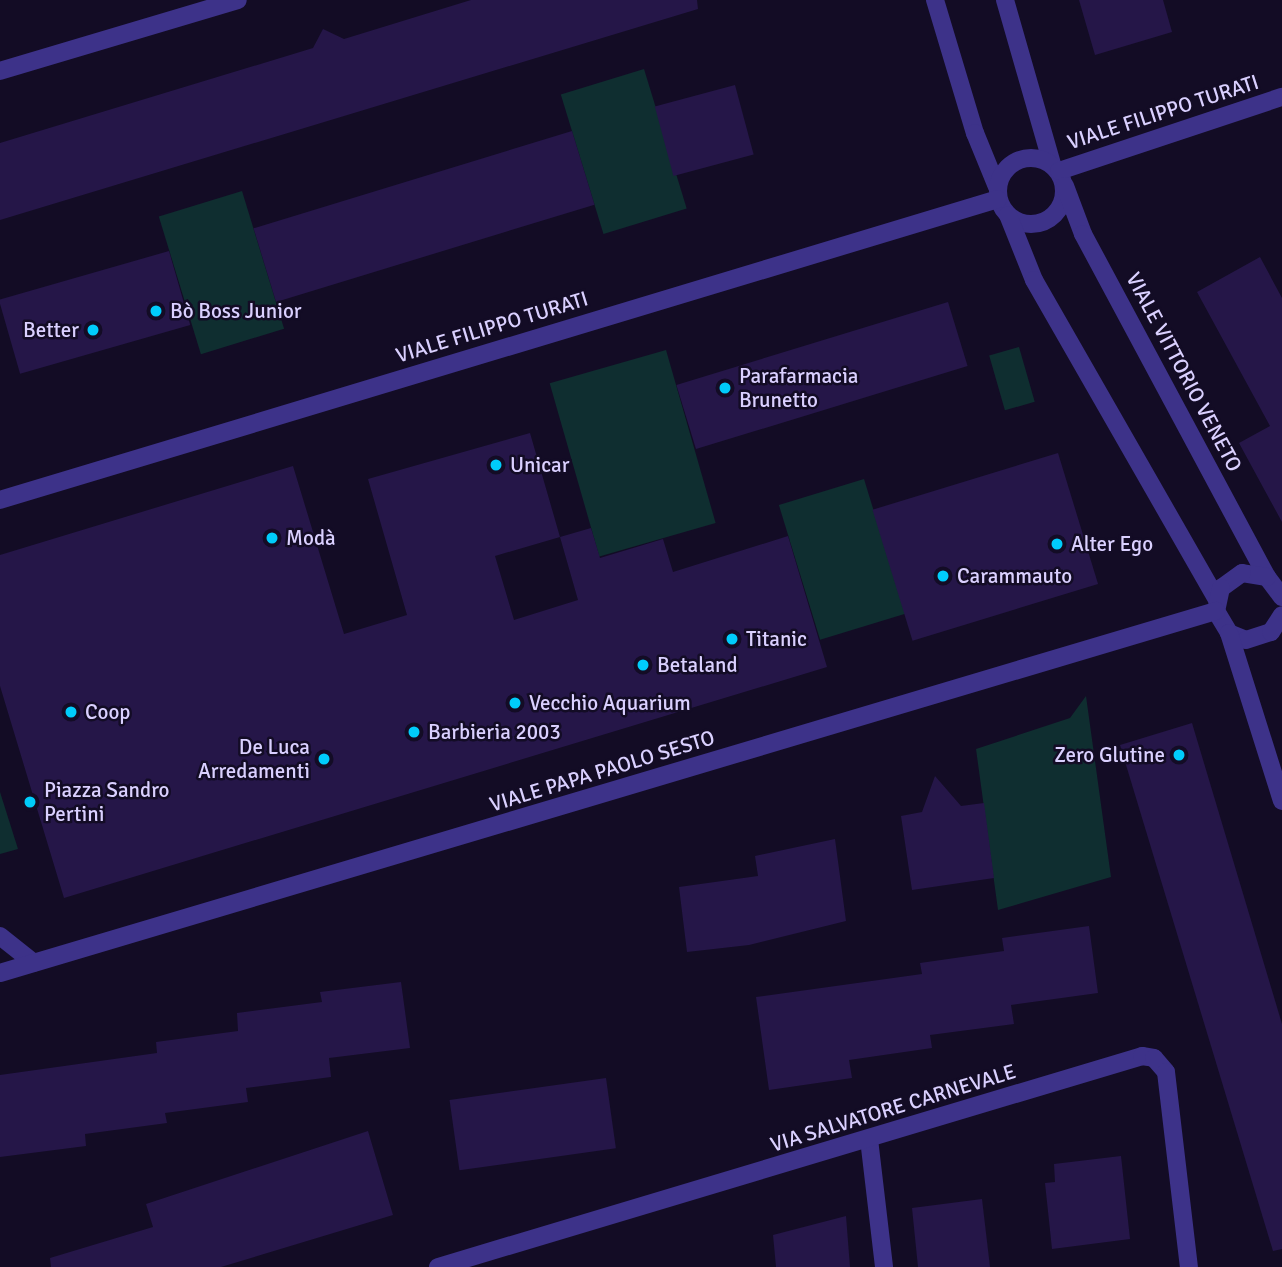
<!DOCTYPE html>
<meta charset="utf-8">
<style>
body{margin:0}
#map{position:relative;width:1282px;height:1267px;overflow:hidden;background:#130c25;font-family:Signika,sans-serif}
div>[style]{position:absolute}
.green>*{inset:0;background:#0f2e30;transform-origin:0 0}
.building>*{inset:0;background:#251648;transform-origin:0 0}
.minor>*{height:18px;margin:-9px;padding:0 9px;transform-origin:9px;border-radius:9px;background:#3d3289}
.minor>.ring{margin:-9px;padding:0;box-sizing:content-box;background:none;border:18px solid #3d3289;border-radius:50%}
.dots>*{width:19px;height:19px;translate:-50% -50%;box-sizing:border-box;border:4px solid #130c25;border-radius:50%}
span{translate:-50% -50%;white-space:nowrap;text-align:center;line-height:1.15;-webkit-text-stroke:5px #130c25;paint-order:stroke}
.street-label{font-size:21px;color:#dad0ff}
.poi-label{font-size:21px;color:#dad0ff}
.left{translate:0 -50%;text-align:left}
.right{translate:-100% -50%;text-align:right}
</style>
<div id="map">
<div class="green">
<div style="left:644px;top:69px;width:146px;height:87px;rotate:73deg"></div>
<div style="left:242px;top:191px;width:144px;height:87px;rotate:73deg"></div>
<div style="left:1019px;top:347px;width:57px;height:31px;rotate:74deg"></div>
<div style="left:666px;top:350px;width:180px;height:121px;rotate:74deg"></div>
<div style="left:864px;top:479px;width:141px;height:89px;rotate:73deg"></div>
<div style="clip-path:polygon(1086px 696px,1111px 877px,998px 910px,976px 749px,1070px 718px)"></div>
<div style="clip-path:polygon(0 792px,18px 849px,0 854px)"></div>
</div>
<div class="building">
<div style="clip-path:polygon(471px 0,697px 0,698px 9px,0 220px,0 143px,313px 48px,323px 29px,344px 39px)"></div>
<div style="clip-path:polygon(1079px 0,1163px 0,1172px 32px,1095px 55px)"></div>
<div style="left:735px;top:85px;width:72px;height:83px;rotate:75deg"></div>
<div style="left:572px;top:131px;width:77px;height:333px;rotate:73deg"></div>
<div style="left:169px;top:251px;width:77px;height:177px;rotate:74deg"></div>
<div style="clip-path:polygon(1260px 257px,1282px 298px,1282px 522px,1239px 443px,1270px 426px,1197px 292px)"></div>
<div style="left:948px;top:302px;width:67px;height:284px;rotate:73deg"></div>
<div style="clip-path:polygon(evenodd,530px 433px,560px 537px,591px 528px,600px 558px,663px 539px,673px 572px,788px 536px,827px 667px,64px 898px,0 686px,0 555px,293px 466px,344px 634px,407px 615px,368px 479px,530px 433px,560px 537px,578px 600px,514px 620px,495px 556px,560px 537px)"></div>
<div style="left:1058px;top:453px;width:137px;height:194px;rotate:73deg"></div>
<div style="clip-path:polygon(1192px 723px,1282px 1024px,1282px 1249px,1273px 1251px,1120px 745px)"></div>
<div style="clip-path:polygon(935px 776px,961px 806px,984px 803px,994px 878px,912px 890px,901px 816px,922px 812px)"></div>
<div style="clip-path:polygon(835px 839px,846px 921px,749px 945px,687px 952px,679px 887px,758px 876px,755px 856px)"></div>
<div style="clip-path:polygon(1089px 926px,1098px 993px,1011px 1005px,1014px 1024px,930px 1035px,932px 1048px,849px 1060px,852px 1078px,769px 1090px,756px 997px,922px 974px,920px 963px,1004px 951px,1002px 938px)"></div>
<div style="clip-path:polygon(401px 982px,410px 1048px,329px 1058px,331px 1077px,246px 1088px,248px 1102px,165px 1113px,167px 1123px,85px 1134px,86px 1146px,0 1157px,0 1075px,157px 1053px,156px 1042px,238px 1031px,237px 1013px,322px 1002px,320px 992px)"></div>
<div style="left:606px;top:1078px;width:71px;height:158px;rotate:82deg"></div>
<div style="clip-path:polygon(368px 1131px,393px 1215px,221px 1267px,51px 1267px,50px 1258px,153px 1227px,146px 1204px)"></div>
<div style="clip-path:polygon(1121px 1156px,1130px 1239px,1052px 1249px,1045px 1183px,1055px 1182px,1054px 1164px)"></div>
<div style="clip-path:polygon(982px 1199px,990px 1267px,918px 1267px,912px 1208px)"></div>
<div style="clip-path:polygon(846px 1216px,850px 1267px,776px 1267px,773px 1235px)"></div>
</div>
<div class="minor">
<div style="left:935px;top:0;width:139px;rotate:73.3deg"></div>
<div style="left:975px;top:133px;width:58px;rotate:67.8deg"></div>
<div style="left:1005px;top:0;width:171px;rotate:74deg"></div>
<div style="left:0;top:71px;width:248px;rotate:-16.6deg"></div>
<div class="ring" style="left:998px;top:158px;width:48px;height:48px"></div>
<div style="left:1059px;top:171px;width:235px;rotate:-18.4deg"></div>
<div style="left:1065px;top:186px;width:51px;rotate:69.4deg"></div>
<div style="left:1083px;top:234px;width:389px;rotate:61.8deg"></div>
<div style="left:1008px;top:215px;width:70px;rotate:68.2deg"></div>
<div style="left:1034px;top:280px;width:369px;rotate:60.2deg"></div>
<div style="left:0;top:500px;width:1042px;rotate:-16.78deg"></div>
<div style="left:1282px;top:597px;width:25px;rotate:-127deg"></div>
<div style="left:1267px;top:577px;width:25px;rotate:-171deg"></div>
<div style="left:1242px;top:573px;width:26px;rotate:144deg"></div>
<div style="left:1221px;top:588px;width:24px;rotate:102deg"></div>
<div style="left:1216px;top:611px;width:26px;rotate:59deg"></div>
<div style="left:1229px;top:633px;width:18px;rotate:22deg"></div>
<div style="left:1246px;top:640px;width:26px;rotate:-18deg"></div>
<div style="left:1271px;top:632px;width:20px;rotate:-57deg"></div>
<div style="left:1229px;top:633px;width:176px;rotate:72.5deg"></div>
<div style="left:0;top:936px;width:43px;rotate:38.5deg"></div>
<div style="left:0;top:973px;width:1269px;rotate:-16.58deg"></div>
<div style="left:869px;top:1139px;width:129px;rotate:83.3deg"></div>
<div style="left:438px;top:1267px;width:735px;rotate:-16.68deg"></div>
<div style="left:1142px;top:1056px;width:12px;rotate:9deg"></div>
<div style="left:1154px;top:1058px;width:18px;rotate:49deg"></div>
<div style="left:1166px;top:1072px;width:196px;rotate:83.3deg"></div>
</div>
<div class="dots">
<div style="left:156px;top:311px;background:#00ccfb"></div>
<div style="left:93px;top:330px;background:#00ccfb"></div>
<div style="left:725px;top:388px;background:#00ccfb"></div>
<div style="left:496px;top:465px;background:#00ccfb"></div>
<div style="left:272px;top:538px;background:#00ccfb"></div>
<div style="left:1057px;top:544px;background:#00ccfb"></div>
<div style="left:943px;top:576px;background:#00ccfb"></div>
<div style="left:732px;top:639px;background:#00ccfb"></div>
<div style="left:643px;top:665px;background:#00ccfb"></div>
<div style="left:515px;top:703px;background:#00ccfb"></div>
<div style="left:71px;top:712px;background:#00ccfb"></div>
<div style="left:414px;top:732px;background:#00ccfb"></div>
<div style="left:1179px;top:755px;background:#00ccfb"></div>
<div style="left:324px;top:759px;background:#00ccfb"></div>
<div style="left:30px;top:802px;background:#00ccfb"></div>
</div>
<div class="street-label">
<span style="left:1163px;top:112px;rotate:-18deg">VIALE FILIPPO TURATI</span>
<span style="left:492px;top:327px;rotate:-17deg">VIALE FILIPPO TURATI</span>
<span style="left:1184px;top:372px;rotate:62deg">VIALE VITTORIO VENETO</span>
<span style="left:602px;top:771px;rotate:-17deg">VIALE PAPA PAOLO SESTO</span>
<span style="left:893px;top:1108px;rotate:-17deg">VIA SALVATORE CARNEVALE</span>
</div>
<div class="poi-label">
<span class="left" style="left:170px;top:311px">Bò Boss Junior</span>
<span class="right" style="left:79px;top:330px">Better</span>
<span class="left" style="left:739px;top:388px">Parafarmacia<br>Brunetto</span>
<span class="left" style="left:510px;top:465px">Unicar</span>
<span class="left" style="left:286px;top:538px">Modà</span>
<span class="left" style="left:1071px;top:544px">Alter Ego</span>
<span class="left" style="left:957px;top:576px">Carammauto</span>
<span class="left" style="left:746px;top:639px">Titanic</span>
<span class="left" style="left:657px;top:665px">Betaland</span>
<span class="left" style="left:529px;top:703px">Vecchio Aquarium</span>
<span class="left" style="left:85px;top:712px">Coop</span>
<span class="left" style="left:428px;top:732px">Barbieria 2003</span>
<span class="right" style="left:310px;top:759px">De Luca<br>Arredamenti</span>
<span class="right" style="left:1165px;top:755px">Zero Glutine</span>
<span class="left" style="left:44px;top:802px">Piazza Sandro<br>Pertini</span>
</div>
</div>
